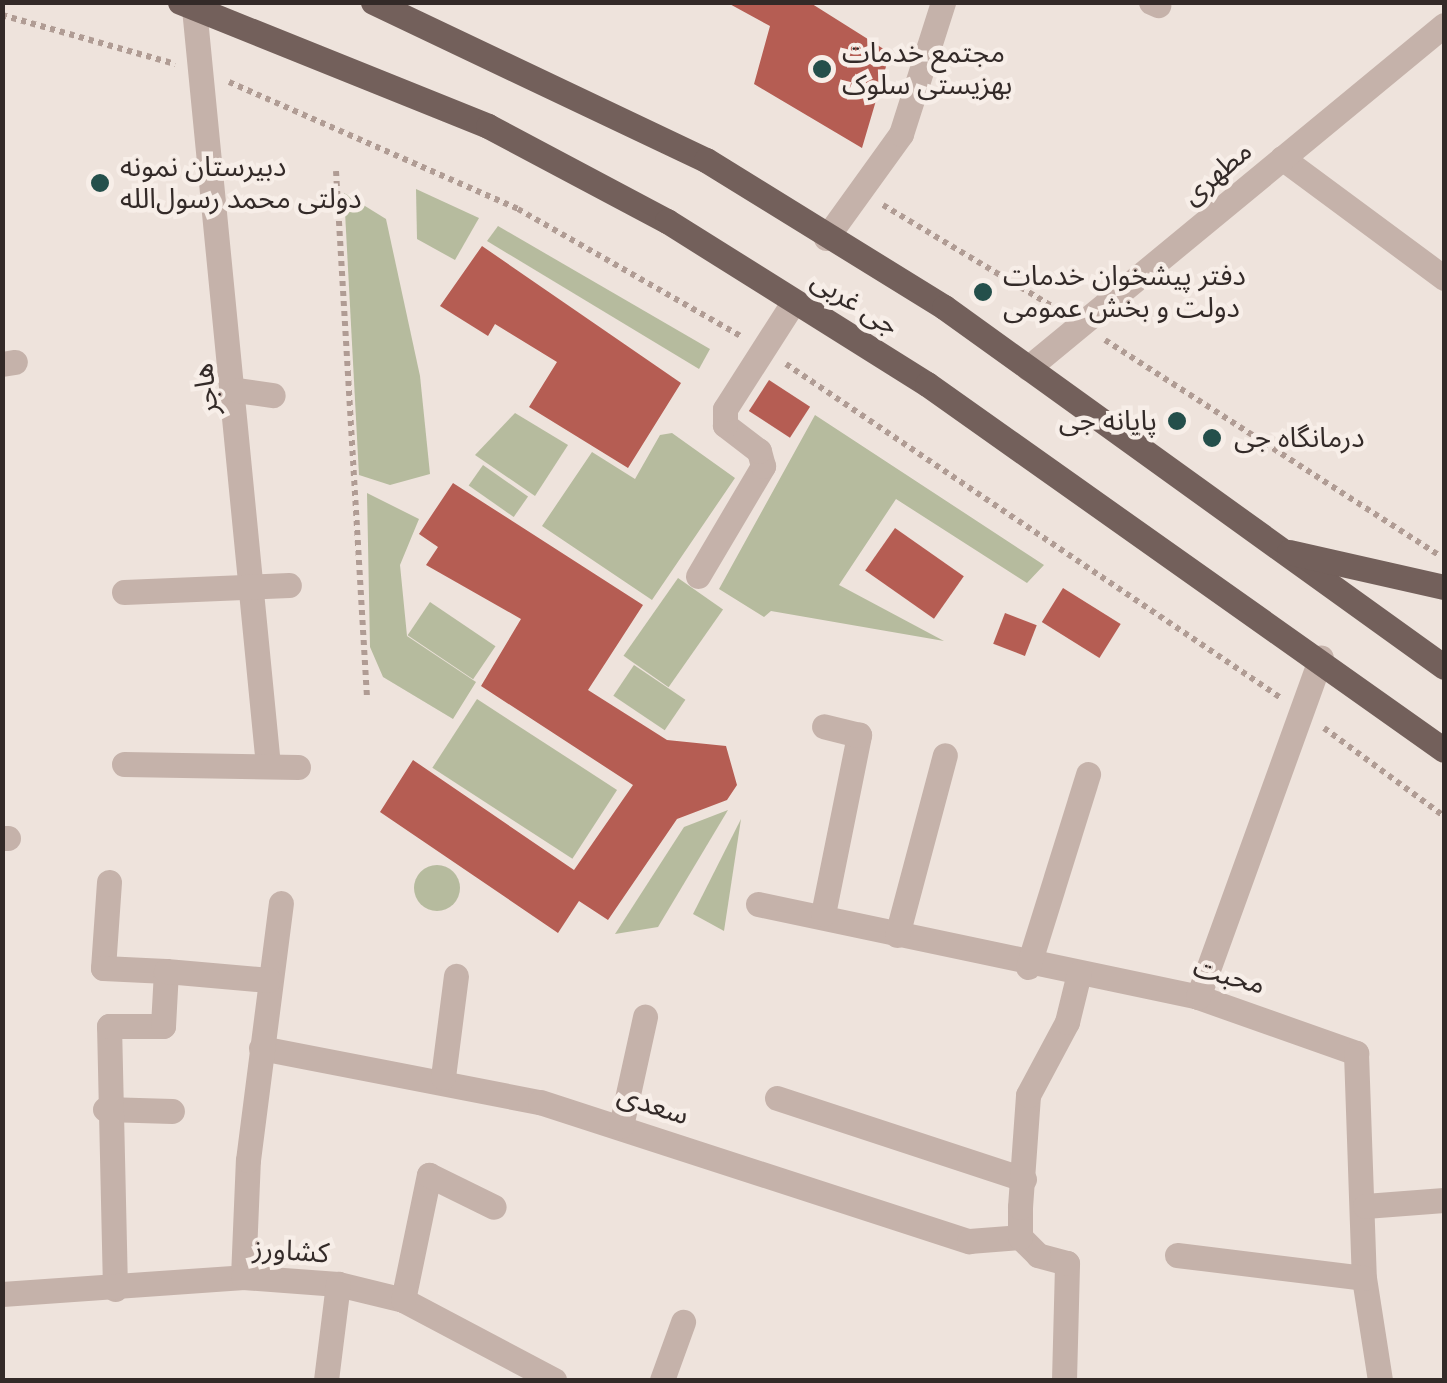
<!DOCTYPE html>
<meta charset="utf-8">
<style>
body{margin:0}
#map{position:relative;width:1447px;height:1383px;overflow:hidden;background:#eee3dc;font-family:Roboto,"Noto Sans Arabic",sans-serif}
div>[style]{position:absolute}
.green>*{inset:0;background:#b6bb9e;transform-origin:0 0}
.round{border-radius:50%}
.building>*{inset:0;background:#b55d53;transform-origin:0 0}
.path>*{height:6px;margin-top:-3px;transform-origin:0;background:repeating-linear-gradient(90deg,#b09c94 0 5px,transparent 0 10px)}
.minor>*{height:25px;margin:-12.5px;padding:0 12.5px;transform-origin:12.5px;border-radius:12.5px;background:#c5b2aa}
.major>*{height:25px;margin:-12.5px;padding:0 12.5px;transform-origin:12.5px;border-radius:12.5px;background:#73605b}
.dots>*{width:28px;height:28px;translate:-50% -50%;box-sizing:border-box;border:5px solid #f7eee8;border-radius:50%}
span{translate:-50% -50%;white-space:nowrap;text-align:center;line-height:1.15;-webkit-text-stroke:9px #f7eee8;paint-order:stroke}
.poi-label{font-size:28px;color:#332a28}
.left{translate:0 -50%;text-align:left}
.right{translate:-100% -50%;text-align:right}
.street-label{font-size:28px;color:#332a28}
.frame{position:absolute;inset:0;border:5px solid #332a28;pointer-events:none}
</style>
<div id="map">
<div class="green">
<div style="clip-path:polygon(416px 189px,479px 218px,455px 260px,417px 239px)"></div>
<div style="clip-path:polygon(344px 193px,386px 219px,420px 376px,430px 474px,390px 485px,359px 475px)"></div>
<div style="clip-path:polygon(498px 226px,710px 349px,699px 369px,487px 241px)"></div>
<div style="clip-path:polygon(515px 413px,568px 445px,535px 496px,475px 455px)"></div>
<div style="clip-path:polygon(815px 415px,1044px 565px,1027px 583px,896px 499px,839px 585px,944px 641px,771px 611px,764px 617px,719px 589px)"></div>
<div style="clip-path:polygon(672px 433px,735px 478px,652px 600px,542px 526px,592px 452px,635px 479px,660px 435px)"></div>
<div style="left:483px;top:465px;width:55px;height:25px;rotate:35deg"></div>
<div style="clip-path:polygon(367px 493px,419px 519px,400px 565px,407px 636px,476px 682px,453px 719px,383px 677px,370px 647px)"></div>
<div style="left:678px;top:578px;width:55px;height:95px;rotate:35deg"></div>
<div style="left:430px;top:602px;width:79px;height:40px;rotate:34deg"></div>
<div style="left:634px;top:665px;width:62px;height:37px;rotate:34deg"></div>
<div style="left:477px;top:699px;width:167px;height:82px;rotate:33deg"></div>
<div style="clip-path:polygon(728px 810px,658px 927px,615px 934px,684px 827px)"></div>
<div style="clip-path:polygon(741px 819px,724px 931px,693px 914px)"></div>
<div class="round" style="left:414px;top:865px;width:46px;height:46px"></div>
</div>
<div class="building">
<div style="clip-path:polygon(726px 2px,809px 2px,890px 53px,862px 148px,754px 84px,770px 26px)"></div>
<div style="clip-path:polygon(482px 246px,681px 383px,628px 468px,529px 407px,557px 362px,495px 324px,488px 336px,440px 306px)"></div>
<div style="left:769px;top:380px;width:49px;height:37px;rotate:33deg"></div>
<div style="clip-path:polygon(453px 483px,643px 605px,588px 690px,667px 740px,726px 746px,737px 785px,727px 800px,677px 819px,608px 920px,579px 901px,558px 933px,380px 812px,413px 760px,574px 870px,633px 785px,481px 686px,521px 619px,426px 565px,438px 547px,419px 534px)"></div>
<div style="left:895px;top:528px;width:84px;height:52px;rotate:35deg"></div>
<div style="left:1063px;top:588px;width:68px;height:40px;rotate:32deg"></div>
<div style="left:1005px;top:613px;width:34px;height:33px;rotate:21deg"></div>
</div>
<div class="path">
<div style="left:2px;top:15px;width:180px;rotate:15.8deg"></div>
<div style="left:229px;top:82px;width:316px;rotate:23.7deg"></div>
<div style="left:518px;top:209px;width:257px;rotate:29.7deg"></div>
<div style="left:336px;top:171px;width:527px;rotate:86.63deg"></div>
<div style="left:883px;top:205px;width:203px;rotate:30.9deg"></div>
<div style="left:1105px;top:340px;width:397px;rotate:32.8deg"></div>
<div style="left:786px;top:364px;width:597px;rotate:34.01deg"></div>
<div style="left:1324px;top:728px;width:149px;rotate:36.3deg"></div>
</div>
<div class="minor">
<div style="left:1151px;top:2px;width:8px;rotate:23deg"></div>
<div style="left:194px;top:8px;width:761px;rotate:84.42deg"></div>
<div style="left:1282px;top:158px;width:202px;rotate:36.5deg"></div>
<div style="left:826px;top:238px;width:128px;rotate:-54.2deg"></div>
<div style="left:901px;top:134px;width:139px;rotate:-72.3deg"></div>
<div style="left:2px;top:364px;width:13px;rotate:-9deg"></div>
<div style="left:1028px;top:368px;width:539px;rotate:-39.51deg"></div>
<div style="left:236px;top:390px;width:37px;rotate:8deg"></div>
<div style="left:698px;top:576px;width:128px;rotate:-59.4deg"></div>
<div style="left:763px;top:466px;width:16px;rotate:-105deg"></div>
<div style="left:759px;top:451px;width:43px;rotate:-142.6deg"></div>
<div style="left:725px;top:425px;width:16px;rotate:-90deg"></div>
<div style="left:725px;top:409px;width:128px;rotate:-57.4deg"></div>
<div style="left:124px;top:592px;width:165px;rotate:-2.4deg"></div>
<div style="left:124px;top:764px;width:174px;rotate:1deg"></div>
<div style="left:2px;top:838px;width:6px"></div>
<div style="left:109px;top:882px;width:86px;rotate:94deg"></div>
<div style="left:103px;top:968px;width:63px;rotate:2.7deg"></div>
<div style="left:758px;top:904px;width:450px;rotate:11.9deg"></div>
<div style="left:1198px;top:997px;width:168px;rotate:19.5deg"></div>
<div style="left:1356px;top:1053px;width:225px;rotate:88deg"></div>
<div style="left:1364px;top:1278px;width:103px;rotate:81.1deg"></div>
<div style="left:823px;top:914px;width:183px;rotate:-78.6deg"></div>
<div style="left:859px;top:735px;width:36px;rotate:-166deg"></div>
<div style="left:897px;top:935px;width:186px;rotate:-75.1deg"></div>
<div style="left:1028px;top:967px;width:202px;rotate:-72.7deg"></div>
<div style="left:1198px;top:997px;width:361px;rotate:-70.1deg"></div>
<div style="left:261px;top:1048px;width:284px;rotate:11deg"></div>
<div style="left:540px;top:1102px;width:451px;rotate:18deg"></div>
<div style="left:969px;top:1241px;width:51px;rotate:-4.5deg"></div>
<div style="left:443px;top:1077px;width:102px;rotate:-82.7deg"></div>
<div style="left:777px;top:1098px;width:260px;rotate:18.2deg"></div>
<div style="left:105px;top:1109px;width:67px;rotate:1.7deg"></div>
<div style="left:621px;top:1126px;width:112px;rotate:-77.6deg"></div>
<div style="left:1365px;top:1206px;width:79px;rotate:-4.3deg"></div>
<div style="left:1177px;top:1255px;width:188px;rotate:7deg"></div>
<div style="left:243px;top:1277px;width:117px;rotate:-87.6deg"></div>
<div style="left:248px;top:1160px;width:259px;rotate:-82.7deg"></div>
<div style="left:115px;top:1289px;width:263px;rotate:-91.3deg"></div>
<div style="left:109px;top:1026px;width:54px"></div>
<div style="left:163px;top:1026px;width:55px;rotate:-86.9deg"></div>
<div style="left:166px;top:971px;width:103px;rotate:5deg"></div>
<div style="left:2px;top:1294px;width:242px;rotate:-4deg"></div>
<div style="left:243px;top:1277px;width:95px;rotate:4.2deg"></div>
<div style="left:338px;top:1284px;width:67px;rotate:13.8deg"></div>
<div style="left:403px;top:1300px;width:171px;rotate:27.9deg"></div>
<div style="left:403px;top:1300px;width:128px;rotate:-78.3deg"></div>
<div style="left:429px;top:1175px;width:72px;rotate:26.2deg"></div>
<div style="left:326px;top:1380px;width:97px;rotate:-82.9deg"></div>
<div style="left:662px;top:1380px;width:62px;rotate:-70.1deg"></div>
<div style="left:1064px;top:1380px;width:117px;rotate:-88.5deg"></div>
<div style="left:1067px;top:1263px;width:30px;rotate:-165deg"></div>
<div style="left:1038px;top:1255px;width:25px;rotate:-135deg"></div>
<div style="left:1020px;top:1237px;width:30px;rotate:-90deg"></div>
<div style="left:1020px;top:1207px;width:112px;rotate:-85.9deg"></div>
<div style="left:1028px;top:1095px;width:83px;rotate:-61.9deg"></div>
<div style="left:1067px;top:1022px;width:50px;rotate:-76.2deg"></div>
</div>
<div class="major">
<div style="left:180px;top:2px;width:332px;rotate:21.9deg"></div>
<div style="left:488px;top:126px;width:203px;rotate:28deg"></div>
<div style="left:667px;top:221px;width:307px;rotate:32.1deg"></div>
<div style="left:927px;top:384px;width:633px;rotate:35.3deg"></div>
<div style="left:373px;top:2px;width:369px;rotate:25.4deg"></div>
<div style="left:706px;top:160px;width:280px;rotate:31.7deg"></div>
<div style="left:944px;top:307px;width:616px;rotate:35.75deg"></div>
<div style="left:1289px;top:552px;width:159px;rotate:12.7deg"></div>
</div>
<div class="dots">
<div style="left:822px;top:69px;background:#244f4b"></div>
<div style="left:100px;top:183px;background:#244f4b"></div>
<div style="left:983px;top:292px;background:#244f4b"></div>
<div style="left:1177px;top:421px;background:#244f4b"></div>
<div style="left:1212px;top:438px;background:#244f4b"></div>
</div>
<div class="poi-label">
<span class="left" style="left:842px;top:69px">مجتمع خدمات<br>بهزیستی سلوک</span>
<span class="left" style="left:120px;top:183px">دبیرستان نمونه<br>دولتی محمد رسول‌الله</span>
<span class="left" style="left:1003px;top:292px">دفتر پیشخوان خدمات<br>دولت و بخش عمومی</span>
<span class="right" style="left:1157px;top:421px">پایانه جی</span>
<span class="left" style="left:1234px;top:438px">درمانگاه جی</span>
</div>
<div class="street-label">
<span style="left:1217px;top:173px;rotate:-40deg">مطهری</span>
<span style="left:855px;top:303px;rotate:32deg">جی غربی</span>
<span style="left:206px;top:389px;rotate:-97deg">هاجر</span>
<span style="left:1229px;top:976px;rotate:15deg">محبت</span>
<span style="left:653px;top:1105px;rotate:18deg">سعدی</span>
<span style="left:291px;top:1251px;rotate:4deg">کشاورز</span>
</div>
<div class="frame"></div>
</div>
